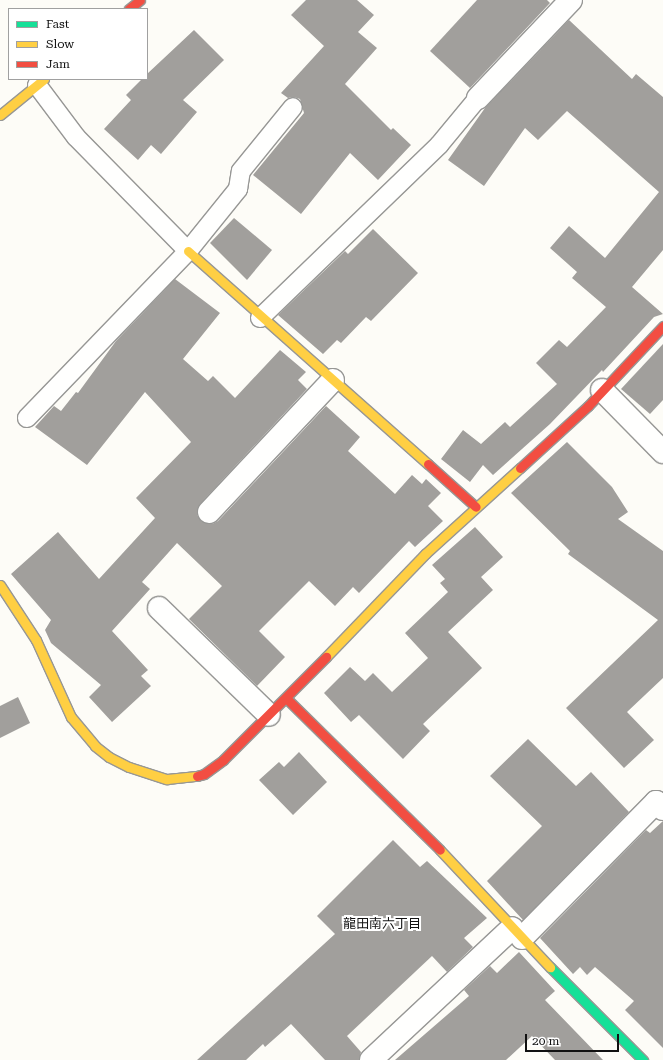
<!DOCTYPE html>
<meta charset="utf-8">
<style>
body{margin:0}
#map{position:relative;width:663px;height:1060px;overflow:hidden;background:#fdfcf7;font-family:"Roboto Serif","Noto Sans JP",serif}
div>[style]{position:absolute}
.building>*{inset:0;background:#a19f9c}
.roads{filter:drop-shadow(1px 0 #979795) drop-shadow(-1px 0 #979795) drop-shadow(0 1px #979795) drop-shadow(0 -1px #979795)}
.lane>*{height:18px;margin:-9px;padding:0 9px;transform-origin:9px;border-radius:9px;background:#fffffe}
.street>*{height:22px;margin:-11px;padding:0 11px;transform-origin:11px;border-radius:11px;background:#fffffe}
.fast>*{height:9px;margin:-4.5px;padding:0 4.5px;transform-origin:4.5px;border-radius:4.5px;background:#16e098}
.slow>*{height:9px;margin:-4.5px;padding:0 4.5px;transform-origin:4.5px;border-radius:4.5px;background:#ffcf43}
.jam>*{height:9px;margin:-4.5px;padding:0 4.5px;transform-origin:4.5px;border-radius:4.5px;background:#f24e42}
span{translate:-50% -50%;white-space:nowrap;text-align:center;line-height:1.15;-webkit-text-stroke:4px #fff;paint-order:stroke}
.neighbourhood-label{font-size:13px;color:#111}
.legend{position:absolute;left:8px;top:8px;width:140px;height:72px;box-sizing:border-box;background:#fff;border:1px solid #a0a0a0;margin:0;padding:5px 7px;list-style:none;font-size:12px;color:#111}
.legend li{display:flex;align-items:center;gap:8px;height:20px}
.legend b{width:20px;border:1px solid #a0a0a0}
.scale{position:absolute;left:525px;top:1034px;width:94px;height:18px;box-sizing:border-box;border:2px solid #111;border-top:0;padding-left:5px;font-size:12px;line-height:14px;white-space:nowrap;color:#111;-webkit-text-stroke:3px #fff;paint-order:stroke}
</style>
<div id="map">
<div class="building">
<div style="clip-path:polygon(306px 0,357px 0,374px 15px,358px 32px,377px 48px,345px 84px,391px 130px,393px 128px,411px 145px,378px 180px,350px 153px,301px 214px,253px 175px,304px 113px,300px 99px,294px 97px,288px 98px,281px 93px,324px 46px,291px 15px)"></div>
<div style="clip-path:polygon(477px 0,547px 0,550px 3px,470px 88px,430px 51px)"></div>
<div style="clip-path:polygon(569px 20px,632px 79px,636px 74px,663px 97px,663px 250px,632px 287px,663px 314px,654px 317px,603px 372px,602px 370px,550px 424px,493px 475px,483px 465px,470px 482px,441px 459px,463px 430px,481px 444px,505px 422px,510px 427px,557px 384px,536px 363px,559px 340px,567px 347px,606px 307px,572px 278px,577px 272px,550px 248px,569px 226px,605px 258px,659px 192px,567px 111px,538px 140px,525px 128px,484px 186px,448px 160px,485px 108px)"></div>
<div style="clip-path:polygon(194px 30px,224px 60px,183px 100px,197px 112px,161px 154px,151px 145px,138px 160px,104px 129px,131px 100px,126px 95px,142px 79px,147px 79px,147px 74px)"></div>
<div style="clip-path:polygon(234px 218px,272px 250px,247px 280px,210px 243px)"></div>
<div style="clip-path:polygon(373px 229px,418px 273px,371px 321px,366px 317px,341px 343px,337px 340px,323px 354px,278px 315px,345px 251px,348px 254px)"></div>
<div style="clip-path:polygon(175px 279px,220px 313px,183px 359px,208px 381px,213px 376px,235px 398px,280px 350px,306px 372px,298px 380px,307px 389px,200px 504px,197px 515px,201px 521px,212px 524px,218px 521px,326px 406px,360px 437px,348px 451px,395px 494px,412px 475px,422px 484px,426px 479px,441px 493px,428px 506px,443px 521px,415px 547px,409px 541px,359px 593px,353px 587px,335px 606px,309px 581px,259px 631px,285px 657px,257px 686px,189px 619px,222px 586px,177px 543px,142px 582px,150px 589px,112px 631px,148px 670px,141px 676px,151px 686px,112px 722px,89px 697px,101px 685px,51px 643px,45px 630px,51px 620px,11px 574px,58px 532px,99px 579px,155px 518px,136px 498px,191px 442px,145px 392px,87px 465px,35px 427px,54px 406px,61px 411px,76px 392px,78px 393px,116px 341px)"></div>
<div style="clip-path:polygon(663px 344px,663px 400px,650px 414px,621px 389px)"></div>
<div style="clip-path:polygon(567px 442px,612px 487px,628px 512px,618px 519px,663px 551px,663px 678px,627px 712px,654px 740px,624px 768px,566px 708px,658px 620px,568px 554px,570px 551px,511px 493px)"></div>
<div style="clip-path:polygon(475px 527px,503px 557px,481px 577px,493px 590px,448px 632px,482px 668px,423px 724px,430px 731px,403px 759px,359px 715px,351px 722px,324px 693px,350px 667px,365px 681px,373px 673px,392px 692px,428px 658px,405px 633px,448px 592px,440px 583px,445px 579px,432px 565px)"></div>
<div style="clip-path:polygon(18px 697px,30px 723px,0 738px,0 706px)"></div>
<div style="clip-path:polygon(528px 739px,576px 786px,591px 772px,629px 812px,523px 920px,487px 881px,542px 826px,490px 776px)"></div>
<div style="clip-path:polygon(299px 752px,327px 782px,293px 815px,259px 780px,279px 762px,284px 767px)"></div>
<div style="clip-path:polygon(663px 821px,663px 1048px,625px 1010px,634px 1001px,595px 967px,587px 975px,580px 967px,573px 974px,540px 938px,646px 830px,650px 833px)"></div>
<div style="clip-path:polygon(393px 840px,420px 867px,427px 861px,487px 918px,464px 938px,473px 947px,447px 972px,432px 956px,347px 1036px,361px 1052px,359px 1060px,325px 1060px,291px 1024px,265px 1047px,263px 1044px,246px 1060px,197px 1060px,335px 934px,317px 916px)"></div>
<div style="clip-path:polygon(519px 952px,555px 991px,545px 1000px,603px 1060px,555px 1060px,532px 1036px,506px 1060px,395px 1060px,469px 996px,464px 990px,490px 966px,497px 973px)"></div>
</div>
<div class="roads">
<div class="lane">
<div style="left:37px;top:85px;width:65px;rotate:53.1deg"></div>
<div style="left:76px;top:137px;width:160px;rotate:45.5deg"></div>
<div style="left:260px;top:318px;width:249px;rotate:-44deg"></div>
<div style="left:439px;top:145px;width:61px;rotate:-50.3deg"></div>
<div style="left:27px;top:418px;width:232px;rotate:-46deg"></div>
<div style="left:188px;top:251px;width:80px;rotate:-51.1deg"></div>
<div style="left:238px;top:189px;width:18px;rotate:-81deg"></div>
<div style="left:241px;top:171px;width:82px;rotate:-50.9deg"></div>
</div>
<div class="street">
<div style="left:478px;top:98px;width:135px;rotate:-46.5deg"></div>
<div style="left:602px;top:390px;width:87px;rotate:45.5deg"></div>
<div style="left:209px;top:512px;width:181px;rotate:-46.8deg"></div>
<div style="left:159px;top:608px;width:153px;rotate:44.2deg"></div>
<div style="left:522px;top:938px;width:191px;rotate:-45.4deg"></div>
<div style="left:656px;top:802px;width:10px;rotate:45deg"></div>
<div style="left:371px;top:1060px;width:193px;rotate:-43.1deg"></div>
</div>
<div class="fast">
<div style="left:550px;top:967px;width:132px;rotate:45deg"></div>
</div>
<div class="slow">
<div style="left:0;top:115px;width:57px;rotate:-39.3deg"></div>
<div style="left:188px;top:251px;width:321px;rotate:41.6deg"></div>
<div style="left:0;top:585px;width:66px;rotate:56.8deg"></div>
<div style="left:36px;top:640px;width:85px;rotate:65.6deg"></div>
<div style="left:71px;top:717px;width:38px;rotate:50deg"></div>
<div style="left:95px;top:746px;width:18px;rotate:38deg"></div>
<div style="left:109px;top:757px;width:22px;rotate:27deg"></div>
<div style="left:129px;top:767px;width:40px;rotate:18deg"></div>
<div style="left:167px;top:779px;width:30px;rotate:-6deg"></div>
<div style="left:326px;top:657px;width:143px;rotate:-46.1deg"></div>
<div style="left:425px;top:554px;width:128px;rotate:-42.2deg"></div>
<div style="left:440px;top:850px;width:161px;rotate:46.8deg"></div>
</div>
<div class="jam">
<div style="left:129px;top:9px;width:14px;rotate:-39deg"></div>
<div style="left:428px;top:464px;width:64px;rotate:41.9deg"></div>
<div style="left:520px;top:468px;width:92px;rotate:-42.4deg"></div>
<div style="left:588px;top:406px;width:110px;rotate:-46.8deg"></div>
<div style="left:286px;top:698px;width:216px;rotate:44.6deg"></div>
<div style="left:197px;top:776px;width:7px;rotate:-16deg"></div>
<div style="left:204px;top:774px;width:24px;rotate:-36deg"></div>
<div style="left:223px;top:760px;width:146px;rotate:-45deg"></div>
</div>
</div>
<div class="neighbourhood-label">
<span style="left:382px;top:924px">龍田南六丁目</span>
</div>
<ul class="legend">
<li><b style="height:5px;background:#16e098"></b>Fast</li>
<li><b style="height:5px;background:#ffcf43"></b>Slow</li>
<li><b style="height:5px;background:#f24e42"></b>Jam</li>
</ul>
<div class="scale">20 m</div>
</div>
